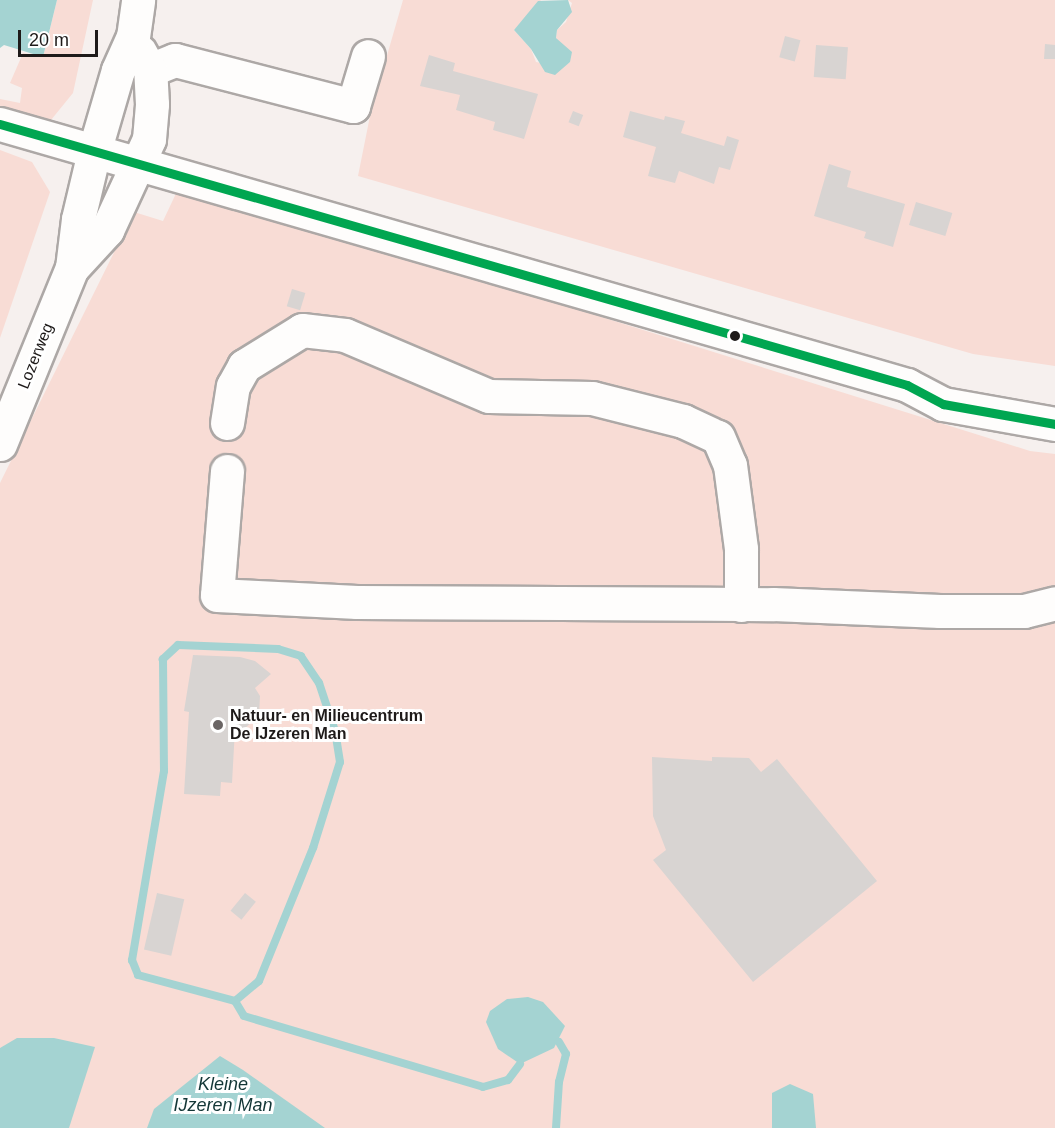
<!DOCTYPE html>
<style>
body{margin:0}
#map{position:relative;width:1055px;height:1128px;overflow:hidden;background:#f6f0ee;font-family:Helvetica,sans-serif}
div>[style]{position:absolute}
.green>*{inset:0;background:#f8dcd5}
.water>*{inset:0;background:#a4d3d2}
.stream>*{height:8px;margin:-4px;padding:0 4px;transform-origin:4px;border-radius:4px;background:#a4d3d2}
.building>*{inset:0;background:#d8d4d2;transform-origin:0 0}
.roads{filter:drop-shadow(2px 0 #ada8a6) drop-shadow(-2px 0 #ada8a6) drop-shadow(0 2px #ada8a6) drop-shadow(0 -2px #ada8a6)}
.minor>*{height:33px;margin:-16.5px;padding:0 16.5px;transform-origin:16.5px;border-radius:16.5px;background:#fefdfc}
.bus-1>*{height:9px;margin:-4.5px;padding:0 4.5px;transform-origin:4.5px;border-radius:4.5px;background:#00a651}
.dots>*{width:16px;height:16px;translate:-50% -50%;box-sizing:border-box;border:3px solid #fff;border-radius:50%}
span{translate:-50% -50%;white-space:nowrap;text-align:center;line-height:1.15;-webkit-text-stroke:6px #fff;paint-order:stroke}
.street-label{font-size:16px;color:#1e1a19}
.poi-label{font-size:16px;color:#1e1a19;font-weight:700}
.left{translate:0 -50%;text-align:left}
.water-label{font-size:18px;color:#133636;font-style:italic}
.scale{position:absolute;left:18px;top:30px;width:80px;height:27px;box-sizing:border-box;border:3px solid #1e1a19;border-top:0;padding-left:8px;font-size:18px;line-height:21px;white-space:nowrap;color:#1e1a19;-webkit-text-stroke:4px #fff;paint-order:stroke}
</style>
<div id="map">
<div class="green">
<div style="clip-path:polygon(57px 0,93px 0,73px 93px,51px 120px,0 109px,0 99px,20px 103px,22px 88px,10px 83px,23px 53px,43px 57px)"></div>
<div style="clip-path:polygon(403px 0,541px 0,514px 30px,531px 49px,536px 62px,563px 67px,570px 62px,556px 38px,557px 30px,566px 22px,572px 3px,568px 0,1055px 0,1055px 366px,973px 354px,358px 176px,371px 111px)"></div>
<div style="clip-path:polygon(0 150px,32px 162px,50px 192px,0 338px)"></div>
<div style="clip-path:polygon(180px 185px,1030px 451px,1055px 454px,1055px 1128px,0 1128px,0 483px,134px 212px,163px 221px)"></div>
</div>
<div class="water">
<div style="clip-path:polygon(0 0,57px 0,43px 57px,4px 45px,0 48px)"></div>
<div style="clip-path:polygon(568px 0,572px 12px,557px 30px,556px 38px,572px 52px,570px 62px,555px 75px,545px 72px,531px 49px,514px 30px,538px 1px)"></div>
<div style="clip-path:polygon(528px 997px,543px 1002px,565px 1026px,554px 1048px,520px 1064px,498px 1049px,486px 1022px,490px 1011px,507px 999px)"></div>
<div style="clip-path:polygon(17px 1038px,54px 1038px,95px 1047px,69px 1128px,0 1128px,0 1048px)"></div>
<div style="clip-path:polygon(220px 1056px,243px 1070px,325px 1128px,147px 1128px,154px 1109px)"></div>
<div style="clip-path:polygon(790px 1084px,813px 1094px,816px 1128px,772px 1128px,772px 1093px)"></div>
</div>
<div class="stream">
<div style="left:235px;top:1001px;width:31px;rotate:-40deg"></div>
<div style="left:259px;top:981px;width:144px;rotate:-67.9deg"></div>
<div style="left:313px;top:848px;width:90px;rotate:-72.6deg"></div>
<div style="left:340px;top:762px;width:31px;rotate:-99deg"></div>
<div style="left:335px;top:731px;width:51px;rotate:-108.4deg"></div>
<div style="left:319px;top:683px;width:32px;rotate:-124deg"></div>
<div style="left:301px;top:656px;width:24px;rotate:-163deg"></div>
<div style="left:278px;top:649px;width:100px;rotate:-177.7deg"></div>
<div style="left:178px;top:645px;width:21px;rotate:137deg"></div>
<div style="left:163px;top:659px;width:112px;rotate:89.5deg"></div>
<div style="left:164px;top:771px;width:192px;rotate:99.6deg"></div>
<div style="left:132px;top:960px;width:16px;rotate:68deg"></div>
<div style="left:138px;top:975px;width:100px;rotate:15deg"></div>
<div style="left:235px;top:1001px;width:17px;rotate:59deg"></div>
<div style="left:244px;top:1016px;width:249px;rotate:16.5deg"></div>
<div style="left:483px;top:1087px;width:26px;rotate:-16deg"></div>
<div style="left:508px;top:1080px;width:20px;rotate:-53deg"></div>
<div style="left:556px;top:1128px;width:46px;rotate:-86.3deg"></div>
<div style="left:559px;top:1082px;width:29px;rotate:-76deg"></div>
<div style="left:566px;top:1054px;width:14px;rotate:-120deg"></div>
</div>
<div class="building">
<div style="left:785px;top:36px;width:16px;height:22px;rotate:15deg"></div>
<div style="clip-path:polygon(1045px 44px,1055px 45px,1055px 59px,1044px 59px)"></div>
<div style="left:816px;top:45px;width:32px;height:32px;rotate:4deg"></div>
<div style="clip-path:polygon(429px 55px,455px 63px,453px 71px,538px 94px,524px 139px,493px 130px,495px 122px,456px 110px,460px 95px,420px 86px)"></div>
<div style="left:573px;top:111px;width:11px;height:12px;rotate:22deg"></div>
<div style="clip-path:polygon(630px 111px,664px 120px,665px 116px,685px 121px,681px 133px,724px 146px,727px 136px,739px 140px,730px 170px,719px 167px,714px 184px,679px 171px,675px 183px,648px 176px,656px 147px,623px 137px)"></div>
<div style="clip-path:polygon(829px 164px,851px 171px,847px 187px,905px 204px,893px 247px,864px 238px,866px 232px,814px 216px)"></div>
<div style="left:916px;top:202px;width:38px;height:24px;rotate:17deg"></div>
<div style="left:292px;top:289px;width:14px;height:18px;rotate:17deg"></div>
<div style="clip-path:polygon(193px 655px,240px 657px,255px 661px,271px 674px,255px 688px,260px 696px,259px 716px,245px 728px,235px 729px,232px 783px,221px 782px,220px 796px,184px 794px,189px 712px,184px 711px)"></div>
<div style="clip-path:polygon(652px 757px,712px 761px,712px 757px,749px 758px,761px 772px,777px 759px,877px 881px,753px 982px,653px 860px,666px 850px,653px 816px)"></div>
<div style="left:157px;top:893px;width:28px;height:58px;rotate:13deg"></div>
<div style="left:245px;top:893px;width:14px;height:23px;rotate:39deg"></div>
</div>
<div class="roads">
<div class="minor">
<div style="left:150px;top:70px;width:27px;rotate:-22deg"></div>
<div style="left:175px;top:60px;width:184px;rotate:14.5deg"></div>
<div style="left:353px;top:106px;width:52px;rotate:-73.3deg"></div>
<div style="left:0;top:124px;width:944px;rotate:16.05deg"></div>
<div style="left:907px;top:385px;width:41px;rotate:27.8deg"></div>
<div style="left:943px;top:404px;width:114px;rotate:10.1deg"></div>
<div style="left:72px;top:268px;width:52px;rotate:-47.4deg"></div>
<div style="left:107px;top:230px;width:100px;rotate:-65.2deg"></div>
<div style="left:149px;top:139px;width:35px;rotate:-85deg"></div>
<div style="left:152px;top:104px;width:34px;rotate:-93deg"></div>
<div style="left:150px;top:70px;width:21px;rotate:-119deg"></div>
<div style="left:227px;top:423px;width:37px;rotate:-81deg"></div>
<div style="left:233px;top:386px;width:23px;rotate:-61deg"></div>
<div style="left:244px;top:366px;width:68px;rotate:-31.8deg"></div>
<div style="left:302px;top:330px;width:43px;rotate:6.6deg"></div>
<div style="left:345px;top:335px;width:156px;rotate:23deg"></div>
<div style="left:489px;top:396px;width:103px;rotate:1.1deg"></div>
<div style="left:592px;top:398px;width:94px;rotate:14.2deg"></div>
<div style="left:683px;top:421px;width:38px;rotate:25deg"></div>
<div style="left:718px;top:437px;width:30px;rotate:67deg"></div>
<div style="left:730px;top:465px;width:85px;rotate:82.5deg"></div>
<div style="left:741px;top:549px;width:56px;rotate:90deg"></div>
<div style="left:0;top:444px;width:190px;rotate:-67.8deg"></div>
<div style="left:72px;top:268px;width:49px;rotate:-83deg"></div>
<div style="left:78px;top:219px;width:69px;rotate:-76.6deg"></div>
<div style="left:94px;top:152px;width:85px;rotate:-73.7deg"></div>
<div style="left:118px;top:70px;width:36px;rotate:-66deg"></div>
<div style="left:133px;top:37px;width:37px;rotate:-82deg"></div>
<div style="left:227px;top:471px;width:124px;rotate:94.6deg"></div>
<div style="left:217px;top:595px;width:140px;rotate:2.9deg"></div>
<div style="left:357px;top:602px;width:416px;rotate:0.3deg"></div>
<div style="left:773px;top:604px;width:167px;rotate:2.4deg"></div>
<div style="left:940px;top:611px;width:84px"></div>
<div style="left:1024px;top:611px;width:32px;rotate:-14deg"></div>
</div>
</div>
<div class="bus-1">
<div style="left:0;top:124px;width:944px;rotate:16.05deg"></div>
<div style="left:907px;top:385px;width:41px;rotate:27.8deg"></div>
<div style="left:943px;top:404px;width:114px;rotate:10.1deg"></div>
</div>
<div class="dots">
<div style="left:735px;top:336px;background:#1e1a19"></div>
<div style="left:218px;top:725px;background:#6a6564"></div>
</div>
<div class="street-label">
<span style="left:36px;top:356px;rotate:-68deg">Lozerweg</span>
</div>
<div class="poi-label">
<span class="left" style="left:230px;top:725px">Natuur- en Milieucentrum<br>De IJzeren Man</span>
</div>
<div class="water-label">
<span style="left:223px;top:1095px">Kleine<br>IJzeren Man</span>
</div>
<div class="scale">20 m</div>
</div>
